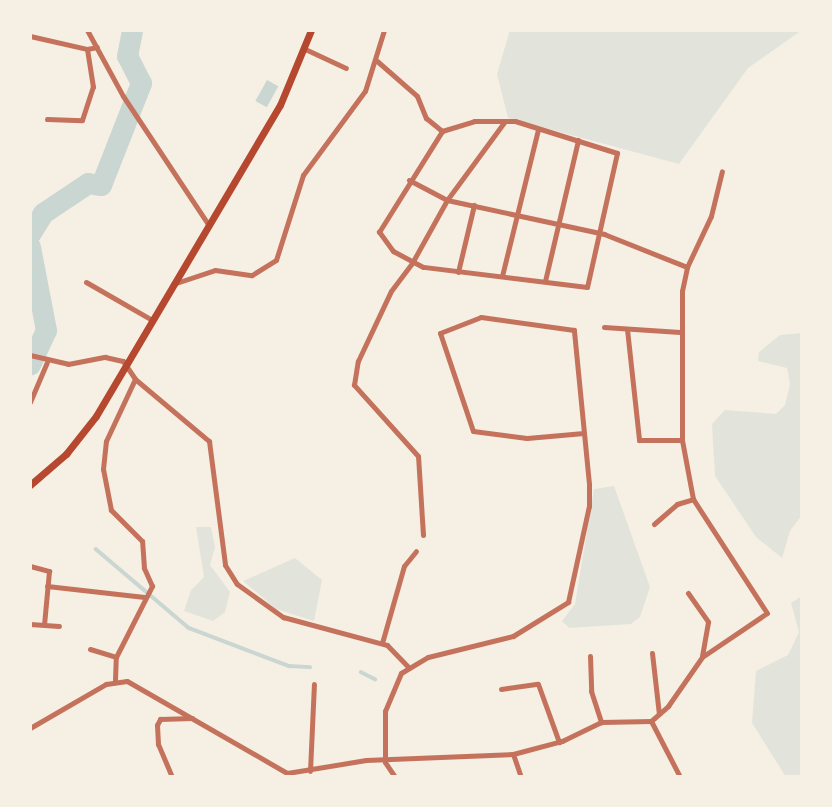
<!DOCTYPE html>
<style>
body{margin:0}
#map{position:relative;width:832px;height:807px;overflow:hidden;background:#f6efe4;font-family:Signika,sans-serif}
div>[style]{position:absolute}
.green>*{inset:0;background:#e2e4dc}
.water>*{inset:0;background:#c9d6d2;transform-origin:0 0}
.stream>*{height:3.5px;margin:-1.75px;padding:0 1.75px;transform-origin:1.75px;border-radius:1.75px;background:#c9d6d2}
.river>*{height:21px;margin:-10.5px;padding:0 10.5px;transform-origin:10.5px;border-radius:10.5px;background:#c9d6d2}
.minor>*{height:5px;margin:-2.5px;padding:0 2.5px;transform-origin:2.5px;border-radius:2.5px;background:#c5725c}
.secondary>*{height:7px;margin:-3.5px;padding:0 3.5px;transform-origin:3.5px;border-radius:3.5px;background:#b5482f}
span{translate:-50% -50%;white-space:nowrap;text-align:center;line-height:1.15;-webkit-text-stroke:7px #f6efe4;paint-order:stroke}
.frame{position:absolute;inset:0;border:32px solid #f6efe4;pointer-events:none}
</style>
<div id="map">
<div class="green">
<div style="clip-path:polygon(510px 30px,802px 30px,748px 68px,679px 164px,508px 118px,497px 74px)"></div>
<div style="clip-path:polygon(802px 333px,802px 515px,790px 531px,782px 558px,756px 537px,715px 476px,712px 424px,725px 410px,776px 414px,785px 405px,790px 384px,787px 368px,758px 361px,759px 352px,780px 335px)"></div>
<div style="clip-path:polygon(614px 486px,650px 587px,640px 617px,631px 624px,569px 628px,562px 621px,575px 604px,594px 489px)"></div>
<div style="clip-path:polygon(196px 527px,211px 527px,215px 547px,210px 565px,230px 592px,225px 612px,213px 621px,184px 611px,191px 590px,204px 577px)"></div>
<div style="clip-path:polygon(295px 558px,322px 580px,314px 621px,276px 609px,243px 581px)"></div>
<div style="clip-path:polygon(802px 596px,802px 777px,786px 777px,752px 723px,756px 671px,788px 655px,799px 632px,791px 603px)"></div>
</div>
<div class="water">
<div style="left:267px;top:80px;width:13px;height:24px;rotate:29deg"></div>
</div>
<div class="stream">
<div style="left:96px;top:549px;width:122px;rotate:40.3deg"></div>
<div style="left:189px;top:628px;width:107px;rotate:20.8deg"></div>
<div style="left:289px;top:666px;width:21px;rotate:3deg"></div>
<div style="left:361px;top:672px;width:16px;rotate:27deg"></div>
</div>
<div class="river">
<div style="left:30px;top:234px;width:25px;rotate:-58deg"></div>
<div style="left:43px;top:213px;width:54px;rotate:-33.7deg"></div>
<div style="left:88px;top:183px;width:13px;rotate:9deg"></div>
<div style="left:101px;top:185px;width:110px;rotate:-68.6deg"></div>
<div style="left:141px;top:83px;width:30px;rotate:-117deg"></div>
<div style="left:127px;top:56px;width:26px;rotate:-79deg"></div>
<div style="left:30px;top:247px;width:85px;rotate:79.1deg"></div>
<div style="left:46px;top:330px;width:38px;rotate:115deg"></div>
</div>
<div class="minor">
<div style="left:87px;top:30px;width:75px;rotate:61.4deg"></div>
<div style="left:123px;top:96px;width:154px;rotate:56.4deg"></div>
<div style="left:30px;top:36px;width:58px;rotate:12.8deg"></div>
<div style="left:87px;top:49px;width:10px;rotate:-11deg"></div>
<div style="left:305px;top:49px;width:45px;rotate:24.9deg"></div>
<div style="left:377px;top:61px;width:53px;rotate:41.2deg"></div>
<div style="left:417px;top:96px;width:24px;rotate:68deg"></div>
<div style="left:426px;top:118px;width:21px;rotate:39deg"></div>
<div style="left:47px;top:119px;width:35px;rotate:2deg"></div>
<div style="left:82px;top:120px;width:35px;rotate:-72deg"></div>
<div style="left:93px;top:87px;width:38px;rotate:-99deg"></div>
<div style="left:474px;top:121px;width:41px"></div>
<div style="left:515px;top:121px;width:107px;rotate:17.4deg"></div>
<div style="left:617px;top:153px;width:137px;rotate:102.6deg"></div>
<div style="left:587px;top:287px;width:165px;rotate:-173deg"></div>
<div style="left:423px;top:267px;width:34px;rotate:-152deg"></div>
<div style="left:393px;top:251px;width:24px;rotate:-126deg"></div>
<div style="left:379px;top:232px;width:119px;rotate:-58deg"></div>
<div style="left:442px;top:131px;width:34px;rotate:-17deg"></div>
<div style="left:409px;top:180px;width:43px;rotate:27.8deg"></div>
<div style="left:447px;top:200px;width:161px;rotate:12.2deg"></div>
<div style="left:604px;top:234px;width:89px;rotate:21.7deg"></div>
<div style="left:458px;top:272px;width:69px;rotate:-76.6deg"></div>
<div style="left:502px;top:276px;width:151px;rotate:-76.2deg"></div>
<div style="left:545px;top:281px;width:145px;rotate:-76.8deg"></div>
<div style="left:86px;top:282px;width:76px;rotate:29.9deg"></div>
<div style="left:173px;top:284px;width:44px;rotate:-18.4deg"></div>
<div style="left:215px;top:270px;width:37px;rotate:8deg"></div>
<div style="left:252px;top:275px;width:28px;rotate:-32deg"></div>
<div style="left:276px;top:260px;width:89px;rotate:-72.4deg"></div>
<div style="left:303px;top:175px;width:104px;rotate:-53.6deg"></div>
<div style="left:365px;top:91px;width:64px;rotate:-72.7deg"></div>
<div style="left:604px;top:327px;width:76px;rotate:3.8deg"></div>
<div style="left:627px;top:329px;width:112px;rotate:83.8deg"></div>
<div style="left:639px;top:440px;width:43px"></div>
<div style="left:30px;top:355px;width:39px;rotate:13deg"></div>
<div style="left:68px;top:364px;width:38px;rotate:-11deg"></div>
<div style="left:105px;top:357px;width:18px;rotate:13deg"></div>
<div style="left:123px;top:361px;width:22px;rotate:56deg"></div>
<div style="left:135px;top:379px;width:97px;rotate:40deg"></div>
<div style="left:209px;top:441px;width:125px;rotate:82.6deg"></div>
<div style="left:225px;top:565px;width:22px;rotate:58deg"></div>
<div style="left:237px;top:584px;width:57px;rotate:35.7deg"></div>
<div style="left:283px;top:617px;width:108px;rotate:15.1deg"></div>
<div style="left:387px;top:645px;width:30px;rotate:46deg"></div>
<div style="left:30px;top:402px;width:43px;rotate:-67deg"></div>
<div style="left:654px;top:524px;width:30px;rotate:-41deg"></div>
<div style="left:677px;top:504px;width:17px;rotate:-17deg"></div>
<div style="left:423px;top:535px;width:79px;rotate:-93.6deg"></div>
<div style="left:418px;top:456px;width:96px;rotate:-132deg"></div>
<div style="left:354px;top:385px;width:24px;rotate:-81deg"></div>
<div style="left:358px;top:361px;width:77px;rotate:-64.8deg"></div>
<div style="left:391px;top:291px;width:35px;rotate:-53deg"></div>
<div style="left:412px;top:263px;width:72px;rotate:-60.9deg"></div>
<div style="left:447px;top:200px;width:98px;rotate:-53.7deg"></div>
<div style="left:30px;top:566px;width:20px;rotate:15deg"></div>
<div style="left:49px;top:571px;width:54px;rotate:95.3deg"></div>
<div style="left:47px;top:586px;width:98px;rotate:6.5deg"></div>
<div style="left:688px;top:593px;width:35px;rotate:55deg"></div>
<div style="left:708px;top:622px;width:35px;rotate:100deg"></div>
<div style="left:30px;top:624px;width:29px;rotate:4deg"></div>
<div style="left:382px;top:643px;width:80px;rotate:-74.1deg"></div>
<div style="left:404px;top:566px;width:19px;rotate:-51deg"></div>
<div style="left:90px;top:649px;width:27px;rotate:17deg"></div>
<div style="left:652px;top:653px;width:61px;rotate:83.5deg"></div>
<div style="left:590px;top:656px;width:35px;rotate:88deg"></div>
<div style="left:591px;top:691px;width:33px;rotate:72deg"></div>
<div style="left:115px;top:680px;width:23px;rotate:-88deg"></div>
<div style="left:116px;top:657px;width:80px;rotate:-63.1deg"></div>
<div style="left:152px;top:586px;width:20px;rotate:-114deg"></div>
<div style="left:144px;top:568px;width:27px;rotate:-94deg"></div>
<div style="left:142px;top:541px;width:44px;rotate:-135deg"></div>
<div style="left:111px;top:510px;width:42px;rotate:-101deg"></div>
<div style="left:103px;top:469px;width:28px;rotate:-84deg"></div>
<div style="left:106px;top:441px;width:68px;rotate:-64.9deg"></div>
<div style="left:501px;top:689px;width:37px;rotate:-8deg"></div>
<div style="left:538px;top:684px;width:62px;rotate:70.1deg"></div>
<div style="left:651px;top:721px;width:63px;rotate:62.6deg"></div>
<div style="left:30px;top:728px;width:88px;rotate:-30.1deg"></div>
<div style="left:106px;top:684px;width:21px;rotate:-8deg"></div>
<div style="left:127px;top:681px;width:185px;rotate:29.9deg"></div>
<div style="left:287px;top:773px;width:80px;rotate:-9.3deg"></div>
<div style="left:366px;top:760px;width:147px;rotate:-2.3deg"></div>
<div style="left:513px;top:754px;width:51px;rotate:-14.9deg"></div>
<div style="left:562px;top:741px;width:43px;rotate:-26deg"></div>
<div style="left:601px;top:722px;width:50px;rotate:-1.1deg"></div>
<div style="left:651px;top:721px;width:23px;rotate:-41deg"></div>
<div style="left:668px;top:706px;width:60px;rotate:-55.2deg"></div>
<div style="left:702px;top:657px;width:78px;rotate:-34.1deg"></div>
<div style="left:767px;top:613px;width:136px;rotate:-123deg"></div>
<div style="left:693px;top:499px;width:60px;rotate:-100.6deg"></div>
<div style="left:682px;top:440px;width:149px;rotate:-90deg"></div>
<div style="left:682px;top:291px;width:25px;rotate:-78deg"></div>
<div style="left:687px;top:267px;width:56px;rotate:-64.8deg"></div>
<div style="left:711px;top:216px;width:46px;rotate:-76.3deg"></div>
<div style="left:513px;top:754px;width:24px;rotate:71deg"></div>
<div style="left:310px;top:771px;width:87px;rotate:-87.4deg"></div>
<div style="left:172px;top:777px;width:36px;rotate:-113deg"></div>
<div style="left:158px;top:744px;width:19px;rotate:-93deg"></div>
<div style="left:157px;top:725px;width:7px;rotate:-63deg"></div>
<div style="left:160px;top:719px;width:32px;rotate:-2deg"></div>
<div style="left:395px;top:777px;width:18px;rotate:-124deg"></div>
<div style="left:385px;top:762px;width:51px;rotate:-90deg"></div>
<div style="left:385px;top:711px;width:41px;rotate:-67.2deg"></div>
<div style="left:401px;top:673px;width:31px;rotate:-31deg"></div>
<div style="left:428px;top:657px;width:88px;rotate:-13.9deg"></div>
<div style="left:513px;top:636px;width:65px;rotate:-31.7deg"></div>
<div style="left:568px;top:602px;width:98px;rotate:-77.7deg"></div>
<div style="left:589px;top:506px;width:22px;rotate:-90deg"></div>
<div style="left:589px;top:484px;width:155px;rotate:-95.6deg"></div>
<div style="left:574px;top:330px;width:94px;rotate:-172deg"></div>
<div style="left:481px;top:317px;width:44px;rotate:158.7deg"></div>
<div style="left:440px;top:333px;width:103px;rotate:71.4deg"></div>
<div style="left:473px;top:431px;width:54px;rotate:7.4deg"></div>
<div style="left:527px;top:438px;width:57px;rotate:-5deg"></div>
</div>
<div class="secondary">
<div style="left:30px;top:485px;width:48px;rotate:-40.7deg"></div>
<div style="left:66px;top:454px;width:48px;rotate:-51.7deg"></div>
<div style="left:96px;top:416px;width:361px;rotate:-59.4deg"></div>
<div style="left:280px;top:105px;width:81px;rotate:-67.5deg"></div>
</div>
<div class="frame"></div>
</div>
